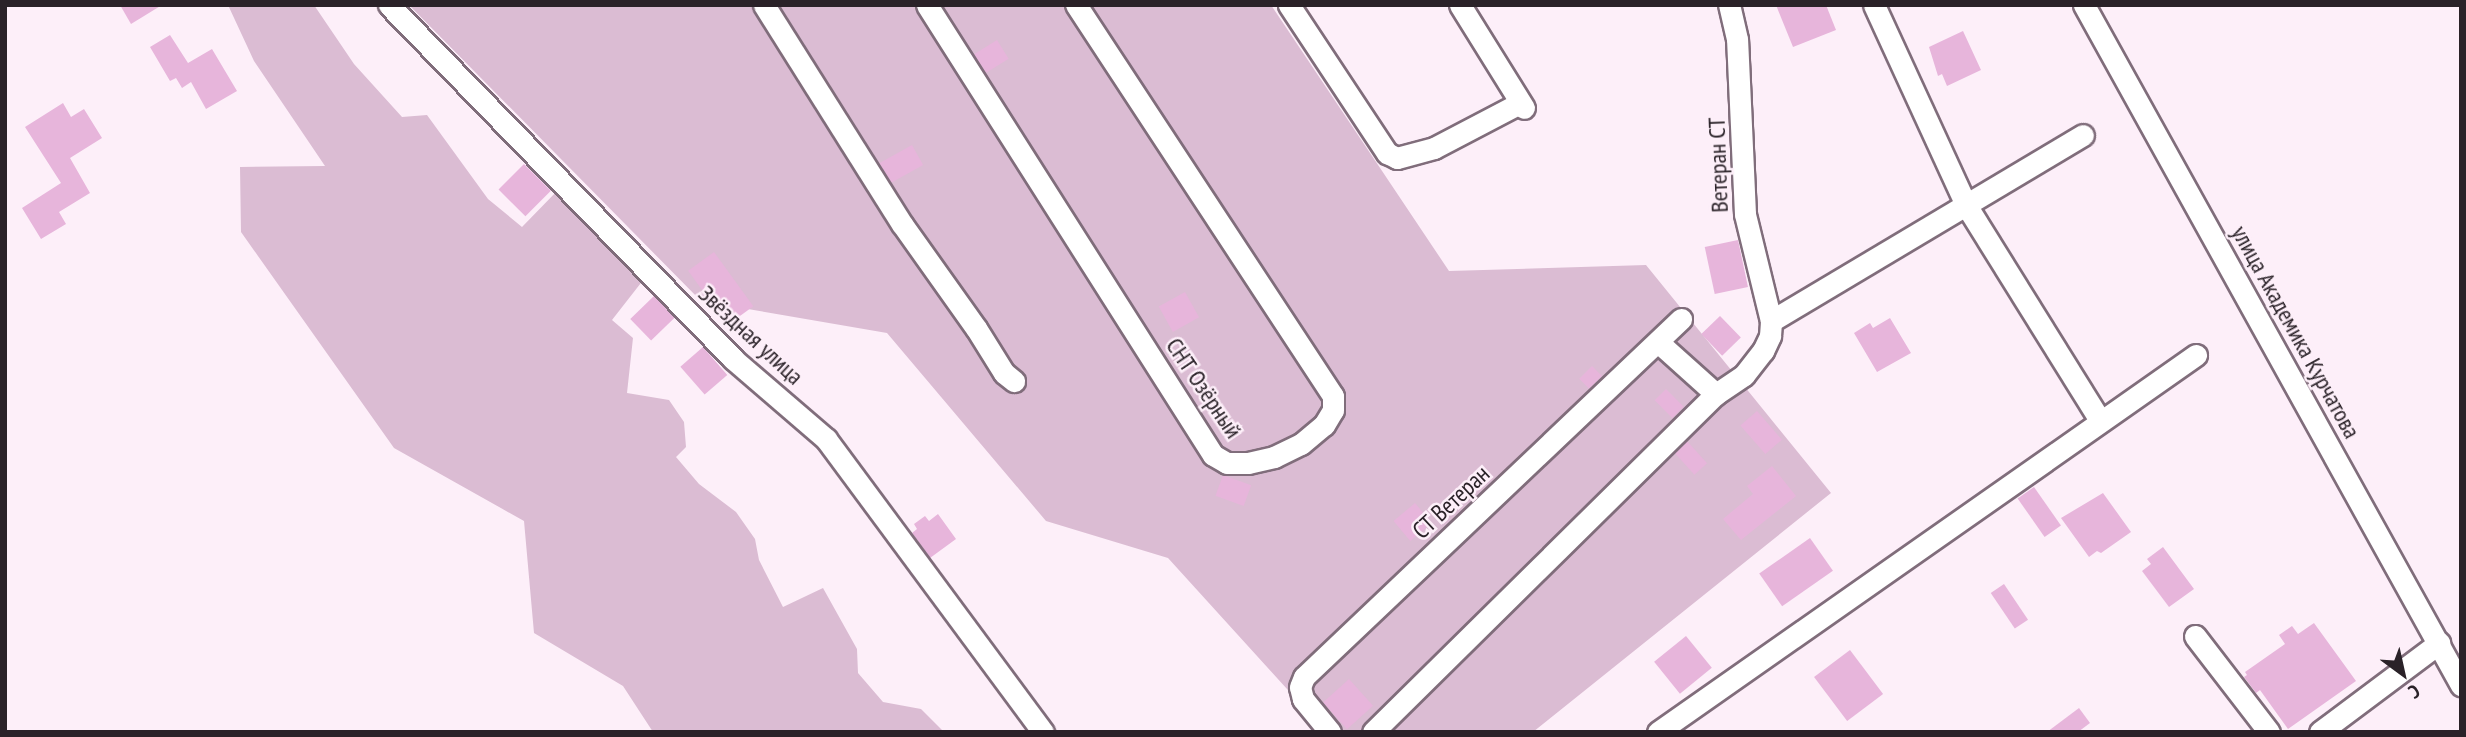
<!DOCTYPE html>
<meta charset="utf-8">
<style>
body{margin:0}
#map{position:relative;width:2466px;height:737px;overflow:hidden;background:#fdeff9;font-family:"PT Sans Narrow",sans-serif}
div>[style]{position:absolute}
.green>*{inset:0;background:#dbbcd3}
.building>*{inset:0;background:#e7b5db;transform-origin:0 0}
.roads{filter:drop-shadow(2px 0 #806d7b) drop-shadow(-2px 0 #806d7b) drop-shadow(0 2px #806d7b) drop-shadow(0 -2px #806d7b)}
.street>*{height:21px;margin:-10.5px;padding:0 10.5px;transform-origin:10.5px;border-radius:10.5px;background:#fff}
span{translate:-50% -50%;white-space:nowrap;text-align:center;line-height:1.15;-webkit-text-stroke:5px #fdeff9;paint-order:stroke}
.street-label{font-size:24px;color:#2a2228}
.frame{position:absolute;inset:0;border:7px solid #2a2228;pointer-events:none}
.north{position:absolute;left:2368px;top:639px;width:70px;height:70px;-webkit-text-stroke:5px #fdeff9;paint-order:stroke;rotate:147deg;font-size:19px;font-weight:700;line-height:28px;text-align:center;color:#2a2228}
.north::after{content:'';display:block;margin:auto;width:24px;height:32px;background:#2a2228;clip-path:polygon(50% 0,100% 100%,50% 72%,0 100%)}
</style>
<div id="map">
<div class="green">
<div style="clip-path:polygon(228px 5px,314px 5px,354px 64px,402px 117px,427px 115px,488px 199px,522px 227px,559px 189px,644px 279px,612px 320px,633px 338px,627px 393px,669px 400px,684px 422px,686px 447px,676px 457px,699px 484px,736px 512px,755px 539px,759px 560px,783px 607px,823px 588px,857px 649px,858px 673px,883px 702px,921px 709px,944px 732px,653px 732px,623px 686px,534px 633px,524px 521px,394px 448px,241px 232px,240px 167px,325px 166px,254px 61px)"></div>
<div style="clip-path:polygon(409px 5px,1271px 5px,1449px 271px,1646px 265px,1831px 493px,1533px 732px,1326px 732px,1168px 558px,1046px 521px,887px 333px,701px 301px)"></div>
</div>
<div class="building">
<div style="clip-path:polygon(120px 5px,162px 5px,131px 24px)"></div>
<div style="clip-path:polygon(1776px 5px,1826px 5px,1836px 30px,1793px 47px)"></div>
<div style="clip-path:polygon(1963px 31px,1981px 70px,1947px 86px,1942px 74px,1938px 76px,1929px 47px)"></div>
<div style="clip-path:polygon(170px 35px,188px 63px,212px 49px,237px 91px,206px 109px,191px 82px,182px 88px,176px 78px,170px 81px,150px 47px)"></div>
<div style="left:997px;top:40px;width:22px;height:27px;rotate:58deg"></div>
<div style="clip-path:polygon(63px 103px,71px 117px,84px 109px,102px 138px,70px 158px,90px 193px,59px 212px,66px 224px,41px 239px,22px 208px,61px 183px,25px 127px)"></div>
<div style="left:912px;top:145px;width:23px;height:38px;rotate:61deg"></div>
<div style="left:524px;top:164px;width:38px;height:36px;rotate:45deg"></div>
<div style="left:1738px;top:240px;width:48px;height:34px;rotate:78deg"></div>
<div style="left:714px;top:252px;width:67px;height:32px;rotate:54deg"></div>
<div style="left:1185px;top:292px;width:29px;height:30px;rotate:61deg"></div>
<div style="left:654px;top:296px;width:30px;height:33px;rotate:46deg"></div>
<div style="left:1720px;top:316px;width:30px;height:26px;rotate:46deg"></div>
<div style="clip-path:polygon(1890px 318px,1911px 353px,1877px 372px,1854px 333px,1870px 323px,1873px 328px)"></div>
<div style="left:703px;top:347px;width:37px;height:30px;rotate:49deg"></div>
<div style="left:1592px;top:366px;width:14px;height:18px;rotate:45deg"></div>
<div style="left:1666px;top:389px;width:25px;height:16px;rotate:45deg"></div>
<div style="left:1757px;top:411px;width:38px;height:22px;rotate:49deg"></div>
<div style="left:1687px;top:441px;width:30px;height:17px;rotate:48deg"></div>
<div style="clip-path:polygon(1772px 466px,1796px 496px,1741px 540px,1723px 519px,1753px 494px,1747px 486px)"></div>
<div style="left:1223px;top:475px;width:30px;height:22px;rotate:20deg"></div>
<div style="left:2034px;top:487px;width:47px;height:20px;rotate:55deg"></div>
<div style="clip-path:polygon(2103px 493px,2131px 532px,2101px 553px,2097px 551px,2089px 557px,2061px 518px)"></div>
<div style="left:1415px;top:503px;width:26px;height:28px;rotate:50deg"></div>
<div style="clip-path:polygon(938px 514px,956px 539px,930px 558px,912px 533px,917px 529px,914px 524px,925px 516px,929px 521px)"></div>
<div style="left:1810px;top:538px;width:40px;height:62px;rotate:55deg"></div>
<div style="clip-path:polygon(2163px 547px,2194px 589px,2169px 607px,2142px 571px,2151px 564px,2147px 559px)"></div>
<div style="left:2004px;top:584px;width:43px;height:16px;rotate:56deg"></div>
<div style="clip-path:polygon(2314px 623px,2356px 681px,2288px 729px,2260px 690px,2256px 693px,2244px 677px,2247px 675px,2245px 672px,2285px 644px,2279px 635px,2292px 626px,2298px 634px)"></div>
<div style="left:1686px;top:636px;width:41px;height:41px;rotate:51deg"></div>
<div style="left:1850px;top:650px;width:55px;height:45px;rotate:53deg"></div>
<div style="left:1349px;top:679px;width:36px;height:35px;rotate:48deg"></div>
<div style="clip-path:polygon(2079px 708px,2090px 723px,2078px 732px,2047px 732px)"></div>
</div>
<div class="roads">
<div class="street">
<div style="left:389px;top:5px;width:494px;rotate:45.8deg"></div>
<div style="left:733px;top:359px;width:123px;rotate:40.7deg"></div>
<div style="left:826px;top:439px;width:365px;rotate:53.5deg"></div>
<div style="left:764px;top:5px;width:259px;rotate:57.8deg"></div>
<div style="left:902px;top:224px;width:128px;rotate:54.6deg"></div>
<div style="left:976px;top:328px;width:53px;rotate:58.1deg"></div>
<div style="left:1004px;top:373px;width:13px;rotate:39deg"></div>
<div style="left:927px;top:5px;width:533px;rotate:57.56deg"></div>
<div style="left:1213px;top:455px;width:16px;rotate:30deg"></div>
<div style="left:1227px;top:463px;width:21px"></div>
<div style="left:1248px;top:463px;width:27px;rotate:-13deg"></div>
<div style="left:1274px;top:457px;width:30px;rotate:-26deg"></div>
<div style="left:1301px;top:444px;width:30px;rotate:-40deg"></div>
<div style="left:1324px;top:425px;width:17px;rotate:-59deg"></div>
<div style="left:1333px;top:410px;width:14px;rotate:-90deg"></div>
<div style="left:1333px;top:396px;width:468px;rotate:-123.3deg"></div>
<div style="left:1289px;top:5px;width:178px;rotate:56.5deg"></div>
<div style="left:1387px;top:153px;width:11px;rotate:27deg"></div>
<div style="left:1397px;top:158px;width:38px;rotate:-15deg"></div>
<div style="left:1434px;top:148px;width:97px;rotate:-27.6deg"></div>
<div style="left:1460px;top:5px;width:121px;rotate:58.1deg"></div>
<div style="left:1874px;top:5px;width:220px;rotate:65.3deg"></div>
<div style="left:1966px;top:205px;width:253px;rotate:58.1deg"></div>
<div style="left:2084px;top:5px;width:778px;rotate:61deg"></div>
<div style="left:1771px;top:321px;width:363px;rotate:-30.8deg"></div>
<div style="left:1658px;top:342px;width:78px;rotate:41.9deg"></div>
<div style="left:2195px;top:636px;width:121px;rotate:52.4deg"></div>
<div style="left:1330px;top:732px;width:43px;rotate:-129.3deg"></div>
<div style="left:1303px;top:699px;width:12px;rotate:-104deg"></div>
<div style="left:1300px;top:687px;width:11px;rotate:-68deg"></div>
<div style="left:1304px;top:677px;width:520px;rotate:-43.52deg"></div>
<div style="left:1373px;top:732px;width:482px;rotate:-44.6deg"></div>
<div style="left:1716px;top:394px;width:34px;rotate:-34deg"></div>
<div style="left:1744px;top:375px;width:31px;rotate:-52deg"></div>
<div style="left:1763px;top:351px;width:17px;rotate:-65deg"></div>
<div style="left:1770px;top:336px;width:15px;rotate:-86deg"></div>
<div style="left:1771px;top:321px;width:110px;rotate:-103.7deg"></div>
<div style="left:1745px;top:214px;width:175px;rotate:-92.6deg"></div>
<div style="left:1737px;top:39px;width:35px;rotate:-103deg"></div>
<div style="left:1658px;top:732px;width:657px;rotate:-35.02deg"></div>
<div style="left:2320px;top:732px;width:149px;rotate:-36.8deg"></div>
</div>
</div>
<div class="street-label">
<span style="left:1718px;top:165px;rotate:-92deg">Ветеран СТ</span>
<span style="left:2296px;top:332px;rotate:61deg">улица Академика Курчатова</span>
<span style="left:751px;top:335px;rotate:43deg">Звёздная улица</span>
<span style="left:1204px;top:388px;rotate:56deg">СНТ Озёрный</span>
<span style="left:1451px;top:502px;rotate:-43deg">СТ Ветеран</span>
</div>
<div class="frame"></div>
<div class="north">С</div>
</div>
